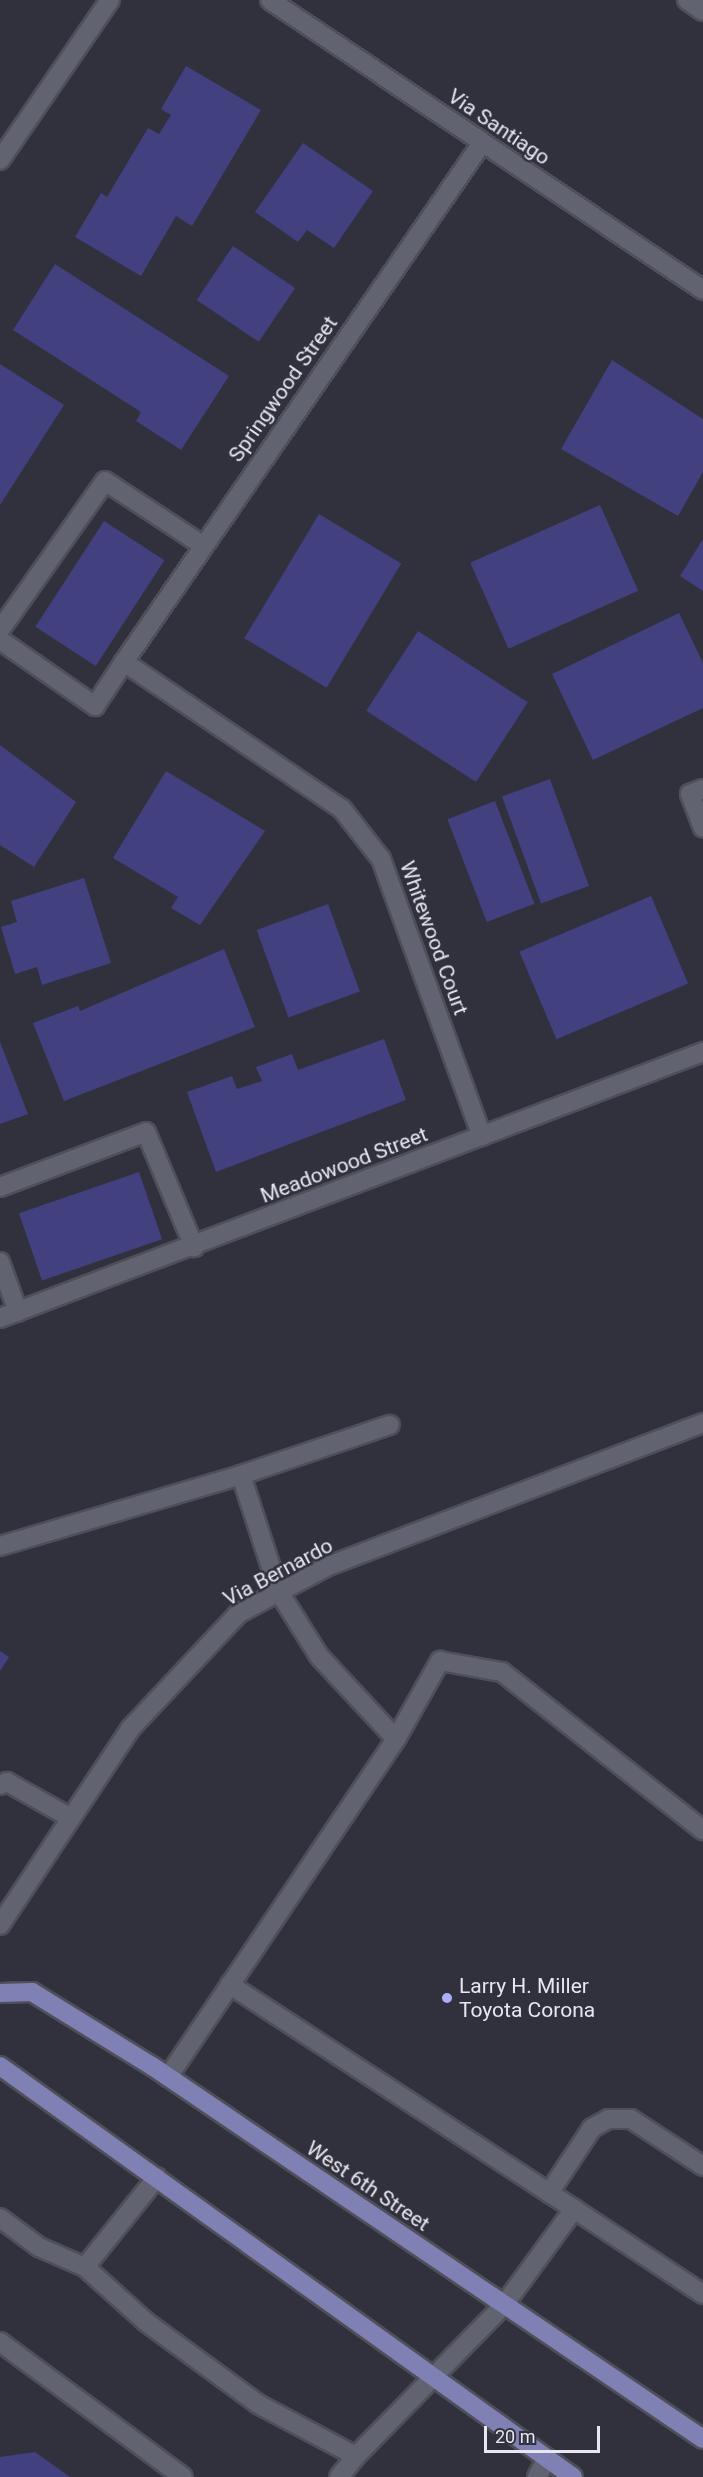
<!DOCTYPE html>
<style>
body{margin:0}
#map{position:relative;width:703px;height:2477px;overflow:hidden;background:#30313d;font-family:Roboto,sans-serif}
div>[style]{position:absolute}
.building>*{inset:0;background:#42407e;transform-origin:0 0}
.roads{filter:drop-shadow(2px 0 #4f4f59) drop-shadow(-2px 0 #4f4f59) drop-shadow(0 2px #4f4f59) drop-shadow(0 -2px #4f4f59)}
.service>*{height:18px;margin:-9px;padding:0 9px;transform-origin:9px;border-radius:9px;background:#626370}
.minor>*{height:18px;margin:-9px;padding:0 9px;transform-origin:9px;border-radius:9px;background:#626370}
.tertiary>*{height:18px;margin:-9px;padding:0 9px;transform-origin:9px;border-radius:9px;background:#626370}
.primary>*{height:18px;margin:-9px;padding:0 9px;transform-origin:9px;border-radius:9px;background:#7f80b4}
.dots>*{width:16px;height:16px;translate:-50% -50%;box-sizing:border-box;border:3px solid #30313d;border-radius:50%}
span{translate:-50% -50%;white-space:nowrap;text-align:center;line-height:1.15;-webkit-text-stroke:5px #30313d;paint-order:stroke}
.street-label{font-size:21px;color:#e7e7ef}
.poi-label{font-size:21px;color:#e7e7ef}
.left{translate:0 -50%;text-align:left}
.scale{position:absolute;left:484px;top:2426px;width:116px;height:27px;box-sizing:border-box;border:3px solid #e7e7ef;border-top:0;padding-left:8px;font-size:18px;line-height:21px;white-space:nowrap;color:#e7e7ef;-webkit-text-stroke:4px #30313d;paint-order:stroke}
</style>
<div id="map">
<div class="building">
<div style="clip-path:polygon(186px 66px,261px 110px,192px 226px,176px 216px,141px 276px,75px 237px,101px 193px,107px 197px,148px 128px,159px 134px,171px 115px,161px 109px)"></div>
<div style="clip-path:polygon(303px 143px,373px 191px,334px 248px,307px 230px,298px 242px,255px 212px)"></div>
<div style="left:233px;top:246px;width:75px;height:65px;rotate:34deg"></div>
<div style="clip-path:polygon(55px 264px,229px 376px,181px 450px,136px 421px,141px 412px,13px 330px)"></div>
<div style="clip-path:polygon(612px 360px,703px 419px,703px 472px,678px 516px,561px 449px)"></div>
<div style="clip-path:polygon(0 364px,64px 405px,0 505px)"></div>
<div style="left:600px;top:505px;width:94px;height:142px;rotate:66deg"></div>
<div style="left:319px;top:514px;width:96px;height:145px;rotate:31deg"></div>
<div style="left:104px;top:521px;width:72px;height:126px;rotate:33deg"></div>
<div style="clip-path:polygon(703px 539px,703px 591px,680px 576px)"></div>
<div style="clip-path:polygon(679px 613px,703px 663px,703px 708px,593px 760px,552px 674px)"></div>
<div style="left:418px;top:631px;width:131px;height:95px;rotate:33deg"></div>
<div style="clip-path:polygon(0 745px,76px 802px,34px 867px,0 845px)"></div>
<div style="clip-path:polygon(166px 771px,265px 831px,200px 925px,171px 908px,178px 897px,113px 858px)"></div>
<div style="left:550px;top:779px;width:114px;height:51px;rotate:70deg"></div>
<div style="left:495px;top:801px;width:110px;height:51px;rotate:69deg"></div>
<div style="clip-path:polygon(84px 878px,111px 963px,42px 985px,37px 967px,15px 974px,1px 927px,17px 922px,11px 901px)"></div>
<div style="left:651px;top:896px;width:95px;height:143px;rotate:67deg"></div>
<div style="left:328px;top:904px;width:93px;height:76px;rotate:70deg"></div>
<div style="clip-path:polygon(224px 949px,255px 1027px,64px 1101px,33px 1023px,78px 1006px,80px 1011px)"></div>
<div style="clip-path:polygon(384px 1039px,406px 1100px,216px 1172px,187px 1092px,232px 1076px,237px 1089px,262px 1081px,256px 1067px,292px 1054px,298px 1070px)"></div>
<div style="clip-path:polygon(0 1042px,28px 1114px,0 1124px)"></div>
<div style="left:139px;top:1172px;width:71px;height:127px;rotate:71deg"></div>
<div style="clip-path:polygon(0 1651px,9px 1657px,0 1671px)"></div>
<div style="clip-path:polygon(35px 2452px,70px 2477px,0 2477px,0 2457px)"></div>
</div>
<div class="roads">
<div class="service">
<div style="left:0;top:630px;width:182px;rotate:-54.8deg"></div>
<div style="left:105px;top:481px;width:116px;rotate:33.4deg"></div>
<div style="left:0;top:640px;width:116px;rotate:34.8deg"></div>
<div style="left:95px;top:706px;width:53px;rotate:-56.6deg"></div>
<div style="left:241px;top:1475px;width:123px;rotate:72deg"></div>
<div style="left:279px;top:1592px;width:75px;rotate:58deg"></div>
<div style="left:319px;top:1656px;width:113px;rotate:47.1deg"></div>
<div style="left:0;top:1546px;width:251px;rotate:-16.4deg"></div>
<div style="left:241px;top:1475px;width:157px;rotate:-18.6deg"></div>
<div style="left:0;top:1785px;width:8px;rotate:-23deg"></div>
<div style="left:7px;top:1782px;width:71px;rotate:29.4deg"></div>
<div style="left:168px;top:2077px;width:408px;rotate:-56deg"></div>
<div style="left:396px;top:1739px;width:90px;rotate:-60.6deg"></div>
<div style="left:440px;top:1661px;width:63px;rotate:10.1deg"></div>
<div style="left:502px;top:1672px;width:256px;rotate:38.2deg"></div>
<div style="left:549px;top:2193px;width:78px;rotate:-56.5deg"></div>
<div style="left:592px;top:2128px;width:18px;rotate:-29deg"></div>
<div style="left:608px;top:2119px;width:23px"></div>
<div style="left:631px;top:2119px;width:86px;rotate:33.1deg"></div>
<div style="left:574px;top:2209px;width:154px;rotate:33.4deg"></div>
<div style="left:0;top:2218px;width:49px;rotate:36.6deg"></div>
<div style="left:39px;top:2247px;width:50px;rotate:23.5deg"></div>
<div style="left:85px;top:2267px;width:115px;rotate:-51.3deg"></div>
<div style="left:85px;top:2267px;width:82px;rotate:42deg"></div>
<div style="left:146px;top:2322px;width:139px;rotate:36.2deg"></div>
<div style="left:258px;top:2404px;width:111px;rotate:28deg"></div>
<div style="left:356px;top:2456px;width:211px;rotate:-45.6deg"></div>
<div style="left:504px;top:2305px;width:119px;rotate:-53.9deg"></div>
<div style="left:574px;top:2209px;width:411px;rotate:-146.9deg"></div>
<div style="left:0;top:2342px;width:227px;rotate:36.4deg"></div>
<div style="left:339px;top:2477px;width:27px;rotate:-51deg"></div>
<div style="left:537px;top:2477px;width:21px;rotate:-62deg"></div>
</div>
<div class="minor">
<div style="left:687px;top:0;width:19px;rotate:35deg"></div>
<div style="left:482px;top:143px;width:630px;rotate:124.6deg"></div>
<div style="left:124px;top:662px;width:263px;rotate:34deg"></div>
<div style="left:342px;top:809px;width:63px;rotate:52deg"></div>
<div style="left:381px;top:859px;width:295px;rotate:70deg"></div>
<div style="left:703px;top:789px;width:14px;rotate:159deg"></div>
<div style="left:690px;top:794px;width:36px;rotate:69deg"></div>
<div style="left:0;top:1187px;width:156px;rotate:-20.6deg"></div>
<div style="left:146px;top:1132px;width:125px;rotate:67.3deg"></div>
<div style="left:0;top:1262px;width:53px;rotate:70.2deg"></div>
<div style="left:0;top:1318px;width:752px;rotate:-20.73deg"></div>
<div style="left:0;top:1925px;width:235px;rotate:-56.4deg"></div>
<div style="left:130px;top:1729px;width:159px;rotate:-46.8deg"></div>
<div style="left:239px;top:1613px;width:98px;rotate:-27.9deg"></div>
<div style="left:326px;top:1567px;width:404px;rotate:-20.9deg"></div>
</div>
<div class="tertiary">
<div style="left:270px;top:0;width:521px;rotate:33.81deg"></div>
<div style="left:0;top:160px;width:194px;rotate:-55.5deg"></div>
</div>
<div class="primary">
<div style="left:0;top:1993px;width:32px;rotate:-2deg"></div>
<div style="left:32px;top:1992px;width:141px;rotate:31.7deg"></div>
<div style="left:152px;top:2066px;width:665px;rotate:34.1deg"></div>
<div style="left:0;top:2066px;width:705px;rotate:35.65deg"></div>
</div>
</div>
<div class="dots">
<div style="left:447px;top:1998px;background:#acaffb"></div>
</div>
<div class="street-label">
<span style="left:499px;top:127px;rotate:34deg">Via Santiago</span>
<span style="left:283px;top:389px;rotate:-55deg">Springwood Street</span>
<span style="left:434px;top:938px;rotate:70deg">Whitewood Court</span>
<span style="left:344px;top:1165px;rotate:-21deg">Meadowood Street</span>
<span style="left:278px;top:1572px;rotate:-28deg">Via Bernardo</span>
<span style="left:368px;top:2186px;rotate:34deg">West 6th Street</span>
</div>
<div class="poi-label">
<span class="left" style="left:459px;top:1998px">Larry H. Miller<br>Toyota Corona</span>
</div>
<div class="scale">20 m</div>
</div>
